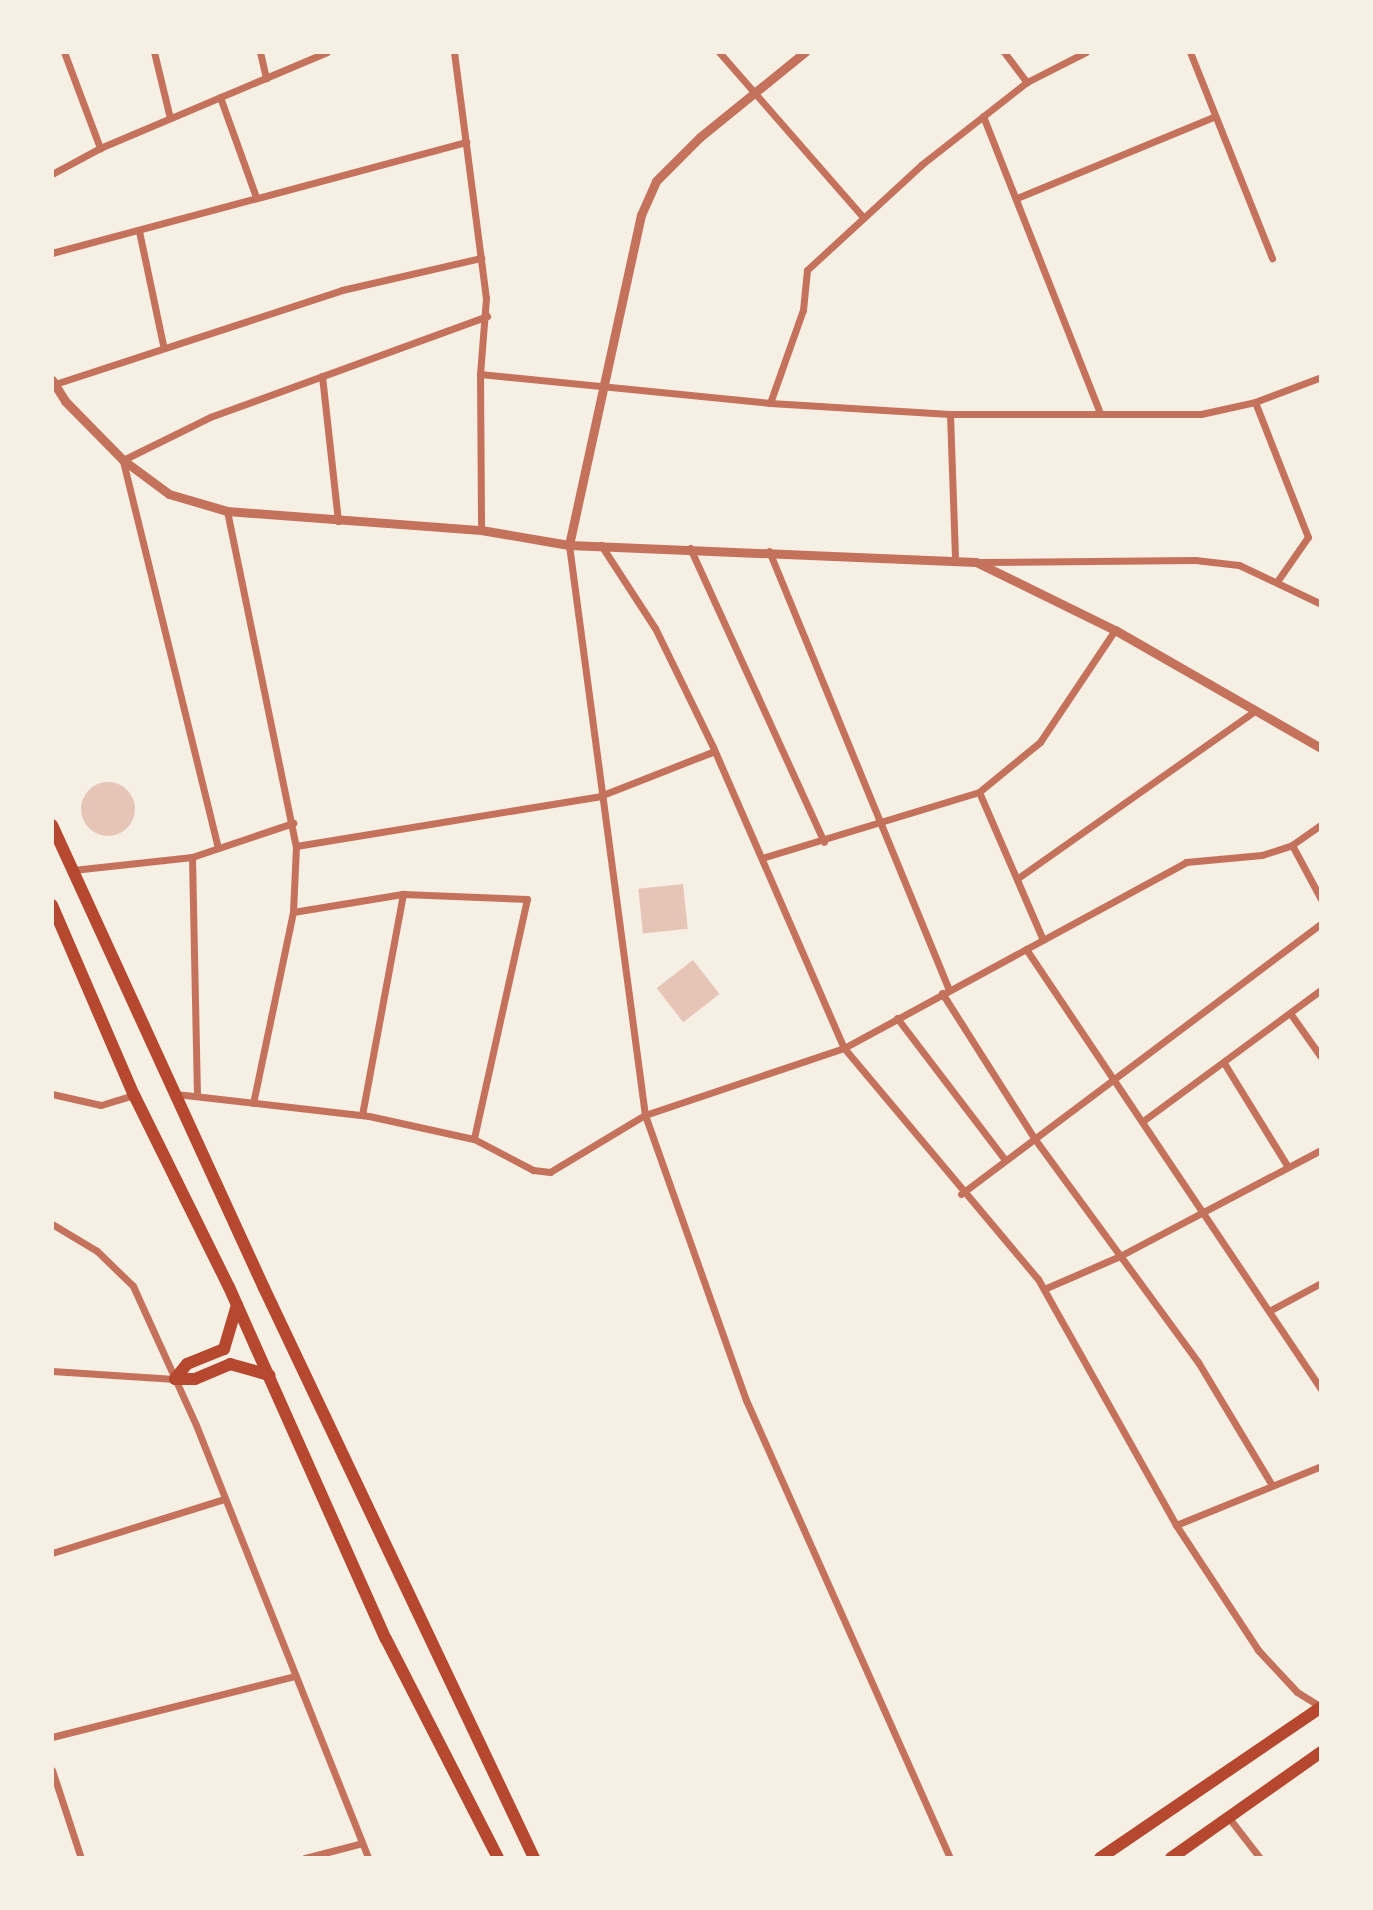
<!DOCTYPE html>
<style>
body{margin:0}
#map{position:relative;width:1373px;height:1910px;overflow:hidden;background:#f6efe4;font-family:Ubuntu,sans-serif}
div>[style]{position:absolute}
.building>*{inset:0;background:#e6c5b7;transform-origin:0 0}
.round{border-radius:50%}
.minor>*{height:7px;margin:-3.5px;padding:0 3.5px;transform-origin:3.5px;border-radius:3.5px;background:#c5725c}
.tertiary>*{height:9px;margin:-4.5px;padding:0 4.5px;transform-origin:4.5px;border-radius:4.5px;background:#c5725c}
.primary>*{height:12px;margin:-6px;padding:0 6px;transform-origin:6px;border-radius:6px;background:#b5482f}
span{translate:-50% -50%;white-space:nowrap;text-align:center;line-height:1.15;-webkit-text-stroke:6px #f6efe4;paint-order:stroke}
.frame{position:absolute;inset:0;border:54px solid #f6efe4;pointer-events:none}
</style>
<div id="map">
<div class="building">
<div class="round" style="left:81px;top:782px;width:54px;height:54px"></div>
<div style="left:683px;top:884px;width:45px;height:45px;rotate:84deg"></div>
<div style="left:693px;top:960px;width:43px;height:46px;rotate:52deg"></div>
</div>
<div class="minor">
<div style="left:64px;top:52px;width:103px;rotate:69.4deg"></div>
<div style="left:154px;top:52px;width:68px;rotate:76.4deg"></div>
<div style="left:260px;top:52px;width:27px;rotate:77deg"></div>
<div style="left:454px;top:52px;width:248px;rotate:82.6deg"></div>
<div style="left:486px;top:298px;width:76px;rotate:94.5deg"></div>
<div style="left:480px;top:374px;width:156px;rotate:89.6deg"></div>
<div style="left:719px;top:52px;width:218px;rotate:48.9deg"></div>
<div style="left:1004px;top:52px;width:38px;rotate:53deg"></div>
<div style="left:1190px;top:52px;width:222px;rotate:68.3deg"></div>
<div style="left:220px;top:97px;width:106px;rotate:70.2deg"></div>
<div style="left:983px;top:116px;width:319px;rotate:68.5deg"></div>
<div style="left:52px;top:174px;width:55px;rotate:-28.4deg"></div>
<div style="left:100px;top:148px;width:246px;rotate:-22.9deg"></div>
<div style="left:1017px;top:198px;width:213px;rotate:-22.4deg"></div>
<div style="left:139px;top:231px;width:116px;rotate:78.1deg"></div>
<div style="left:52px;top:253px;width:429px;rotate:-15deg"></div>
<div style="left:480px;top:374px;width:291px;rotate:5.7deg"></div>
<div style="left:770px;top:403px;width:180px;rotate:3.5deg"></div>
<div style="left:950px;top:414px;width:251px"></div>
<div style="left:1201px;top:414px;width:55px;rotate:-12.5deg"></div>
<div style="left:1255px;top:402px;width:71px;rotate:-20.7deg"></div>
<div style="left:322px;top:376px;width:146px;rotate:83.7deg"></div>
<div style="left:55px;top:384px;width:302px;rotate:-18.1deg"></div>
<div style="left:342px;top:290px;width:143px;rotate:-13deg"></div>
<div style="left:1255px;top:402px;width:145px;rotate:68.6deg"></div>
<div style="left:1308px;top:537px;width:52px;rotate:124.9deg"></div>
<div style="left:770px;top:403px;width:99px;rotate:-70.5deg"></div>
<div style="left:803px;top:310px;width:40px;rotate:-84.3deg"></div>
<div style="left:807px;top:270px;width:155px;rotate:-42.6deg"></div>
<div style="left:921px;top:165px;width:135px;rotate:-38.1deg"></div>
<div style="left:1027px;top:82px;width:66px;rotate:-27deg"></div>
<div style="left:950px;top:414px;width:144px;rotate:88deg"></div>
<div style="left:227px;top:511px;width:342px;rotate:78.4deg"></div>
<div style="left:296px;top:846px;width:66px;rotate:92.6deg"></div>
<div style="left:293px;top:912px;width:195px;rotate:101.8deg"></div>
<div style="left:569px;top:545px;width:575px;rotate:82.41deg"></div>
<div style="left:645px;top:1115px;width:302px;rotate:70.5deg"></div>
<div style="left:746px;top:1400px;width:501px;rotate:65.99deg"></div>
<div style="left:601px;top:545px;width:99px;rotate:57deg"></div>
<div style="left:655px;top:628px;width:132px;rotate:64deg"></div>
<div style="left:713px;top:747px;width:328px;rotate:66.5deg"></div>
<div style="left:844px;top:1048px;width:302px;rotate:50deg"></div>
<div style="left:1038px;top:1279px;width:282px;rotate:60.7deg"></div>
<div style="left:1176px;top:1525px;width:149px;rotate:56.7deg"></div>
<div style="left:1258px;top:1650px;width:57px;rotate:47.1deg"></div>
<div style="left:1297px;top:1692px;width:28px;rotate:32deg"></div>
<div style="left:690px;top:548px;width:323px;rotate:65.5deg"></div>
<div style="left:769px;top:551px;width:474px;rotate:67.7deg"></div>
<div style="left:979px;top:562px;width:216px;rotate:-0.5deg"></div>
<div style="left:1195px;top:560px;width:44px;rotate:6.5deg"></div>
<div style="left:1239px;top:565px;width:91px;rotate:25.4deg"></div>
<div style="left:979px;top:792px;width:161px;rotate:66.6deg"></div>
<div style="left:1292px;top:845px;width:61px;rotate:61.8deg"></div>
<div style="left:296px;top:846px;width:308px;rotate:-9.3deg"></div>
<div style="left:600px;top:796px;width:123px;rotate:-21.4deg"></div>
<div style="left:218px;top:848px;width:399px;rotate:-103.8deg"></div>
<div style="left:123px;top:460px;width:97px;rotate:-26.3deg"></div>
<div style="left:210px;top:417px;width:295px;rotate:-20deg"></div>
<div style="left:192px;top:857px;width:239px;rotate:88.8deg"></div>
<div style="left:762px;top:858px;width:227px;rotate:-16.9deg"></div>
<div style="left:979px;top:792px;width:79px;rotate:-39.3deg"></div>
<div style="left:1040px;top:742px;width:135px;rotate:-56.2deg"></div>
<div style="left:73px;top:870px;width:120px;rotate:-6.2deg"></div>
<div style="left:192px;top:857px;width:107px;rotate:-18.6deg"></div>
<div style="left:1018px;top:878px;width:286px;rotate:-35.2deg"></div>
<div style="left:293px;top:912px;width:111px;rotate:-9.3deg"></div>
<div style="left:403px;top:894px;width:124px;rotate:2.3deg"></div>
<div style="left:527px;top:899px;width:246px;rotate:102.5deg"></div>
<div style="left:1026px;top:949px;width:530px;rotate:56.16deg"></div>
<div style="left:942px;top:993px;width:172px;rotate:57.6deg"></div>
<div style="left:1034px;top:1138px;width:278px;rotate:53.8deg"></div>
<div style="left:1198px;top:1362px;width:144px;rotate:59deg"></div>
<div style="left:1290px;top:1013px;width:54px;rotate:54.8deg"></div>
<div style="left:897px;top:1018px;width:178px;rotate:52.7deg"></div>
<div style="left:1224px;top:1063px;width:122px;rotate:58.4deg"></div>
<div style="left:52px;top:1094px;width:50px;rotate:12.7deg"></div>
<div style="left:101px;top:1105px;width:34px;rotate:-17deg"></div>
<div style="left:176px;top:1094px;width:194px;rotate:6.5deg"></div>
<div style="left:369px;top:1116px;width:107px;rotate:12.4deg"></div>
<div style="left:474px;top:1139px;width:67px;rotate:27.7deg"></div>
<div style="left:533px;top:1170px;width:17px;rotate:7deg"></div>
<div style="left:550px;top:1172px;width:111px;rotate:-31deg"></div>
<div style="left:645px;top:1115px;width:210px;rotate:-18.6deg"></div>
<div style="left:844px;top:1048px;width:389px;rotate:-28.5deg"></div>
<div style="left:1186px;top:862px;width:76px;rotate:-5.3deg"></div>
<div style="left:1262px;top:855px;width:32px;rotate:-18deg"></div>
<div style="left:1292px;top:845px;width:35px;rotate:-35deg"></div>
<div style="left:362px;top:1115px;width:225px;rotate:-79.5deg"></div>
<div style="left:1143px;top:1121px;width:221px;rotate:-36.4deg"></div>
<div style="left:961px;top:1194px;width:450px;rotate:-36.9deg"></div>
<div style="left:52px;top:1224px;width:52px;rotate:31deg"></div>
<div style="left:97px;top:1251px;width:50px;rotate:44.2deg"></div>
<div style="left:133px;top:1286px;width:153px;rotate:65.6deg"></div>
<div style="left:196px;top:1425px;width:466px;rotate:68.3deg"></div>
<div style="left:1044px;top:1289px;width:81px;rotate:-23.4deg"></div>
<div style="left:1118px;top:1257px;width:229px;rotate:-27.8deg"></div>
<div style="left:1269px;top:1311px;width:59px;rotate:-28.3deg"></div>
<div style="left:52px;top:1371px;width:123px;rotate:3.7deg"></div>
<div style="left:1176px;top:1525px;width:157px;rotate:-22.1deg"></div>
<div style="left:52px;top:1553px;width:180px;rotate:-17.4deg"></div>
<div style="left:52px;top:1737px;width:251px;rotate:-14.1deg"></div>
<div style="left:52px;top:1770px;width:93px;rotate:71.8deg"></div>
<div style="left:1229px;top:1818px;width:51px;rotate:52.2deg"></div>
<div style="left:305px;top:1858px;width:59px;rotate:-14.7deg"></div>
</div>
<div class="tertiary">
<div style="left:52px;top:380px;width:25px;rotate:58deg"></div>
<div style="left:65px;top:401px;width:83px;rotate:45.5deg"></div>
<div style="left:123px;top:460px;width:57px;rotate:36.5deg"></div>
<div style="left:169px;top:494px;width:60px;rotate:16.3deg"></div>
<div style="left:227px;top:511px;width:255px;rotate:4.3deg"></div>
<div style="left:481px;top:530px;width:89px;rotate:9.7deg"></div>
<div style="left:569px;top:545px;width:407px;rotate:2.4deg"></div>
<div style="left:976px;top:562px;width:155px;rotate:26.1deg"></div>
<div style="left:1115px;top:630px;width:237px;rotate:29.8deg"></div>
<div style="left:569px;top:545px;width:338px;rotate:-77.7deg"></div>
<div style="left:641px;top:215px;width:37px;rotate:-66deg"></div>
<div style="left:656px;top:181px;width:62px;rotate:-45deg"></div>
<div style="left:700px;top:137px;width:135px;rotate:-39deg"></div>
</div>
<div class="primary">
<div style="left:52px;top:825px;width:509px;rotate:65.4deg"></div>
<div style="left:264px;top:1288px;width:631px;rotate:64.65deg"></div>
<div style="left:52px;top:905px;width:207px;rotate:66.7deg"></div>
<div style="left:134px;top:1095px;width:214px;rotate:63.7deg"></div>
<div style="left:229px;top:1287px;width:385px;rotate:66deg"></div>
<div style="left:386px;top:1639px;width:246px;rotate:62.9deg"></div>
<div style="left:237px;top:1305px;width:46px;rotate:106.5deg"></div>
<div style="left:224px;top:1349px;width:40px;rotate:158deg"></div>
<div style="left:187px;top:1364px;width:19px;rotate:129deg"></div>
<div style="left:175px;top:1379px;width:20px"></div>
<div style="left:195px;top:1379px;width:38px;rotate:-23deg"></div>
<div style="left:230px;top:1364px;width:41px;rotate:15.8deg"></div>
<div style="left:1100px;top:1858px;width:268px;rotate:-34.3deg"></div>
<div style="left:1171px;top:1858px;width:184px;rotate:-35.2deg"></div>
</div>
<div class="frame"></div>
</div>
